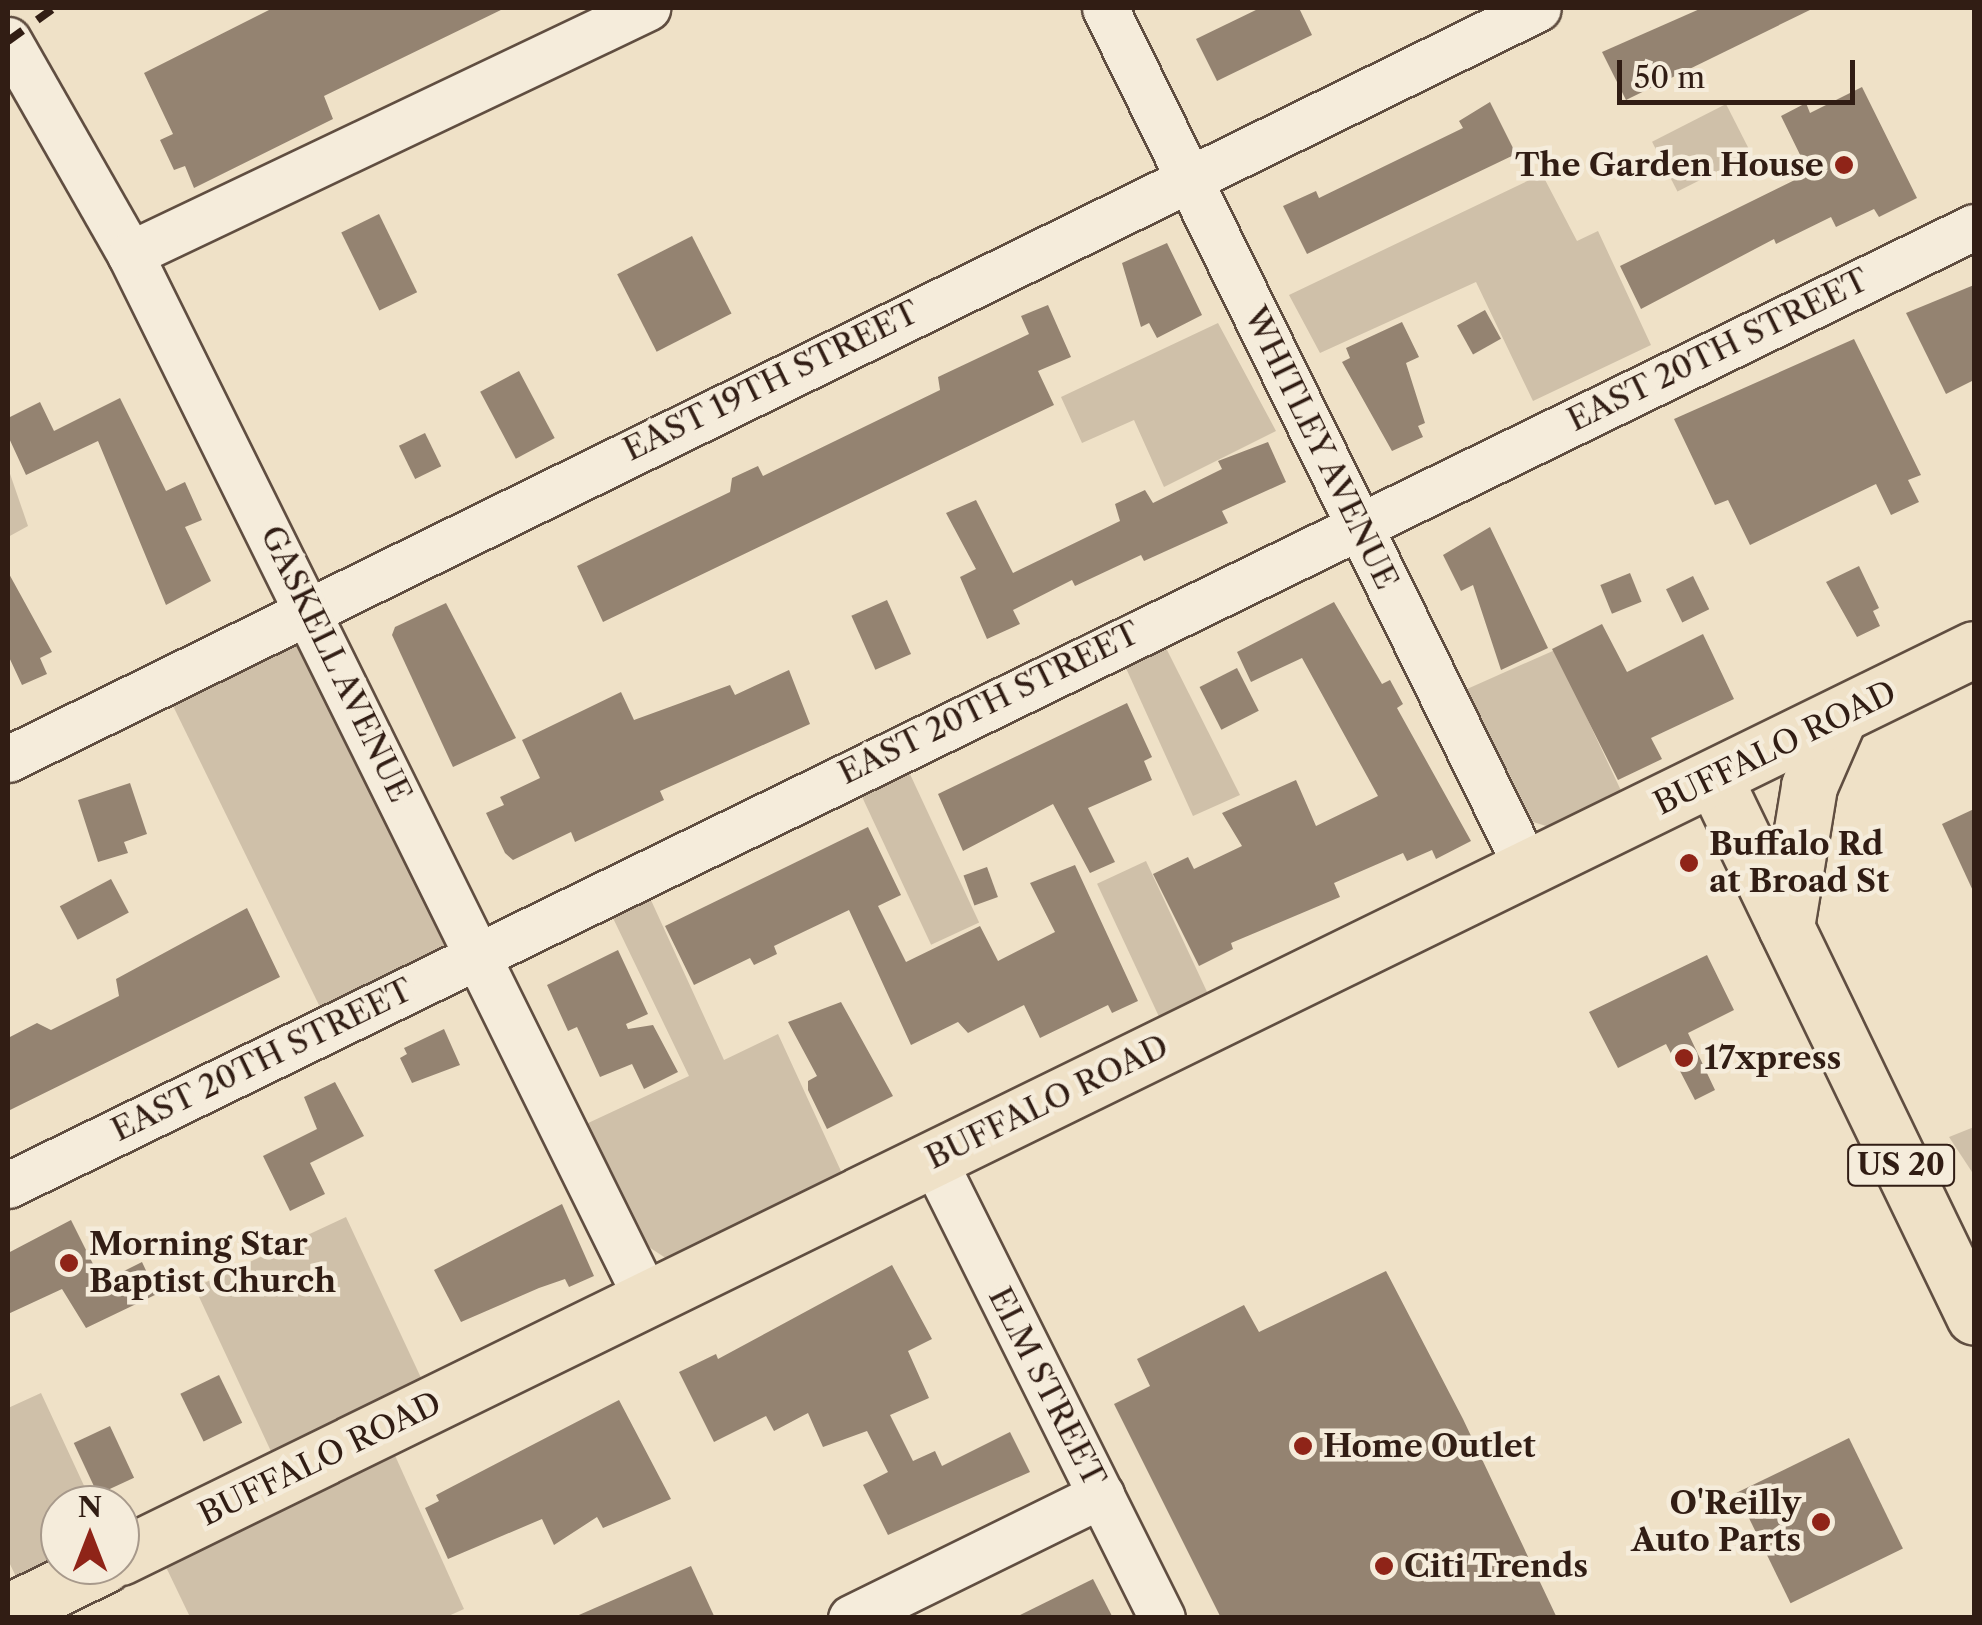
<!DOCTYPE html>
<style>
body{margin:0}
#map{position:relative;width:1982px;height:1625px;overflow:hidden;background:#efe1c7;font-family:"Libre Caslon Text",serif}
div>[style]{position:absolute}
.green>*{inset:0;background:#cfc0a9;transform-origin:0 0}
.building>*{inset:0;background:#948371;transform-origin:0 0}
.roads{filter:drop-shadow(2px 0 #604e41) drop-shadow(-2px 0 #604e41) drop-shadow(0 2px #604e41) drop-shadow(0 -2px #604e41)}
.minor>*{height:45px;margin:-22.5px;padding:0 22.5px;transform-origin:22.5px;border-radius:22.5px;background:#f5ecdb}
.major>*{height:55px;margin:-27.5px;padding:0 27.5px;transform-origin:27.5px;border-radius:27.5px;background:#efe1c7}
.rail>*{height:8px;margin-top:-4px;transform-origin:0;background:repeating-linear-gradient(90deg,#311d14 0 18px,transparent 0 36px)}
.dots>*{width:28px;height:28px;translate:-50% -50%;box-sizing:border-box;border:5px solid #f5ecdb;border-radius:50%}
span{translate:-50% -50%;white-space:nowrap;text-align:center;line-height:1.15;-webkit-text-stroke:9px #f5ecdb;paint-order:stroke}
.shield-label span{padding:2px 8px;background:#f5ecdb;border:2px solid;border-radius:8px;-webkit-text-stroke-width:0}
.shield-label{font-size:30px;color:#311d14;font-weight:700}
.poi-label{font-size:32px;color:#311d14;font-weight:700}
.right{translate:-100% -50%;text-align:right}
.left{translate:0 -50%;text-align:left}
.street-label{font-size:32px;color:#311d14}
.frame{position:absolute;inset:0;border:10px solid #311d14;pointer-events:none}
.north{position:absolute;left:40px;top:1485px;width:100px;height:100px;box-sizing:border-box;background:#f5ecdb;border:2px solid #a7998b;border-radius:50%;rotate:0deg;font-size:28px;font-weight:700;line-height:40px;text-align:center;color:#311d14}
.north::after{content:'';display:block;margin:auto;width:35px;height:45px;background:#8f2418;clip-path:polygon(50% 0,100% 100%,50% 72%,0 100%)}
.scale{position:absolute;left:1617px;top:60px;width:238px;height:45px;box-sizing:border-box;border:5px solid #311d14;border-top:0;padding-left:12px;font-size:30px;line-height:35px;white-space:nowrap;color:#311d14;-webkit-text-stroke:8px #f5ecdb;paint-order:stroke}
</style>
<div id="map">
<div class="green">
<div style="left:1726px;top:104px;width:56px;height:83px;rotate:63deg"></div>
<div style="clip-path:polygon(1542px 174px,1577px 241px,1598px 231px,1651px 345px,1533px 401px,1476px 282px,1320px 353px,1289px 295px)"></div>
<div style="clip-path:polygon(1218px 323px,1276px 431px,1164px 487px,1134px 420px,1082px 443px,1061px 397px)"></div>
<div style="clip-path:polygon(8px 468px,28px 526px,8px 537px)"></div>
<div style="left:300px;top:640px;width:342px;height:143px;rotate:64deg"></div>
<div style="clip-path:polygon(1165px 646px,1240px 795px,1193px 816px,1125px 666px)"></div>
<div style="clip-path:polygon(1555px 650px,1624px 797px,1556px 829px,1533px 822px,1467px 689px)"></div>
<div style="left:909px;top:772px;width:166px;height:53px;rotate:65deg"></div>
<div style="left:1146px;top:861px;width:154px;height:54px;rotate:65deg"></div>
<div style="clip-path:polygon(650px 898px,724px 1060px,778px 1034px,846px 1182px,670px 1261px,646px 1245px,586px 1124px,689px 1076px,612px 916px)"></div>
<div style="clip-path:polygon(1974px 1127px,1974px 1175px,1949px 1137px)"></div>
<div style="left:346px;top:1217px;width:186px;height:167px;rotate:65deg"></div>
<div style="clip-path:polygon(41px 1393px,93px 1505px,60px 1505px,60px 1565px,20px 1585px,8px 1560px,8px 1408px)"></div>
<div style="clip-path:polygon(393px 1451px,464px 1609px,444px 1618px,190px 1617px,165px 1565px)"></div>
</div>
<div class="building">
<div style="clip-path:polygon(273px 8px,505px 8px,324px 96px,333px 119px,194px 188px,185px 166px,174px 170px,160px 140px,173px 134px,144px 73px)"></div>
<div style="clip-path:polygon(1260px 8px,1299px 8px,1312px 35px,1217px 81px,1196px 39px)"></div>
<div style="clip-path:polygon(1702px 8px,1814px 8px,1626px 100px,1602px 52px)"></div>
<div style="clip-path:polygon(1862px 87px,1917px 198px,1879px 217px,1874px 209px,1836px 227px,1831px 217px,1776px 244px,1774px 239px,1641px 309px,1620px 266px,1809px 173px,1781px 116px,1806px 103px,1810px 113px)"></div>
<div style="clip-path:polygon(1490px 102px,1516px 154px,1307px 254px,1283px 206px,1316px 191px,1319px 198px,1463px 128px,1459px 121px)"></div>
<div style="left:379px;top:214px;width:87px;height:42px;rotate:64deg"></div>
<div style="left:692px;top:236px;width:87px;height:84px;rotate:63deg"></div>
<div style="clip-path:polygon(1167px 243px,1202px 315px,1157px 338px,1149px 323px,1141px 327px,1122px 263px)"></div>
<div style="clip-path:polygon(1974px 285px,1974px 380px,1946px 394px,1906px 313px)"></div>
<div style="clip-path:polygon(1048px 305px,1071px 357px,1038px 371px,1054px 405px,603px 622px,577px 566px,730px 492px,732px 478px,758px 466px,763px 476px,940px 390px,938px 377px,1029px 334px,1021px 316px)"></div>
<div style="left:1485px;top:310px;width:33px;height:32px;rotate:61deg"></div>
<div style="clip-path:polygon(1402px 322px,1419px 357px,1406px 363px,1425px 423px,1418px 426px,1423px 437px,1392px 451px,1342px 362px,1350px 358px,1346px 348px)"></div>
<div style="clip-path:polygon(1854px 339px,1921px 475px,1908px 480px,1919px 502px,1891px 515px,1876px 484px,1750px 545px,1728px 500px,1715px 505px,1674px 419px)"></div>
<div style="left:519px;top:371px;width:76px;height:44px;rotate:62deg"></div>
<div style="clip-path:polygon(120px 398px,166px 491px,185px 482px,202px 520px,185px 527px,211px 581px,166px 605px,98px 441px,26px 475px,8px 436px,8px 418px,40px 402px,54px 431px)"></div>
<div style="left:425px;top:433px;width:37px;height:29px;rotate:64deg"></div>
<div style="clip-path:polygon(1268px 442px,1286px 482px,1222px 511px,1228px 523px,1144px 561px,1141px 555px,1075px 586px,1072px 580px,1013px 610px,1020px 624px,987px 639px,960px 577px,976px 569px,946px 513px,976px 500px,1013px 573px,1120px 521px,1115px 504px,1145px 490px,1153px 503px,1222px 469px,1218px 461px)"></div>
<div style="clip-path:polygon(1490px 527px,1548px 648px,1501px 670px,1473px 585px,1461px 591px,1443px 555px)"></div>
<div style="clip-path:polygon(1859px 566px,1879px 608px,1873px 611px,1880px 626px,1857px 637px,1826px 582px)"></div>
<div style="clip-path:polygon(8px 572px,52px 652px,40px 658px,47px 674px,22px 685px,8px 655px)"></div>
<div style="left:1630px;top:573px;width:31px;height:32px;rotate:68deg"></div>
<div style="left:1693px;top:576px;width:37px;height:30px;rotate:64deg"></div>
<div style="left:887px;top:600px;width:59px;height:39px;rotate:66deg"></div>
<div style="clip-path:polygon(1334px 602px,1382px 684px,1390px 680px,1403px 704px,1397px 708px,1471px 841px,1436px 859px,1432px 850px,1407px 861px,1403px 853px,1334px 883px,1340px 897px,1231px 943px,1233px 949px,1199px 966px,1153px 874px,1188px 857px,1194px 869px,1242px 846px,1222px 813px,1296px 780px,1316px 826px,1378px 796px,1302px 658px,1251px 682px,1237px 652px)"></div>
<div style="clip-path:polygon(446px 603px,516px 738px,453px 767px,392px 635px,395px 627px)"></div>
<div style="clip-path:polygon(1602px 624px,1627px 672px,1703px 634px,1734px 699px,1651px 738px,1662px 759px,1618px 780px,1552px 649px)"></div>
<div style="left:1237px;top:668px;width:48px;height:42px;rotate:63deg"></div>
<div style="clip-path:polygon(789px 670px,810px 724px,660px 791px,664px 800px,575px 842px,571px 832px,513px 860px,505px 853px,486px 813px,504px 805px,500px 797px,540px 778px,522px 740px,621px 692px,634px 720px,730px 685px,735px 695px)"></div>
<div style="clip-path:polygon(1127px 703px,1152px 757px,1144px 761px,1152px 780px,1088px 808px,1115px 862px,1090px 873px,1053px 804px,963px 851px,938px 794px)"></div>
<div style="clip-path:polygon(130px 783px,147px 834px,124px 842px,128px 853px,98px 862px,78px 800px)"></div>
<div style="clip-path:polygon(1974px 809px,1974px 893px,1942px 824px)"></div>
<div style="clip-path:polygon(868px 827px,901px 895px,878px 906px,906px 962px,980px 926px,998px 961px,1055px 932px,1030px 883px,1075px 865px,1138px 1001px,1112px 1013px,1108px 1005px,1040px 1038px,1024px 1005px,968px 1033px,958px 1022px,911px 1045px,849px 910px,774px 946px,777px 954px,754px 965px,750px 958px,694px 985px,665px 926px)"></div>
<div style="left:987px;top:867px;width:32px;height:25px;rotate:70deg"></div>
<div style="left:111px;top:879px;width:38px;height:58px;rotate:62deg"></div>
<div style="clip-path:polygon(247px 908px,280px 977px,8px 1111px,8px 1038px,37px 1023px,51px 1030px,119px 996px,116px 979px)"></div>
<div style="clip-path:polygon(618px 950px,648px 1014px,626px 1024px,628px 1029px,653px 1025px,678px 1072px,644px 1089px,632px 1064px,600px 1077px,577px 1027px,568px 1031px,547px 985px)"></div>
<div style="clip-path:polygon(1707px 955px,1734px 1010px,1688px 1033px,1715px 1090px,1695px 1100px,1666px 1044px,1618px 1068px,1589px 1012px)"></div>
<div style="clip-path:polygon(841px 1002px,893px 1096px,827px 1129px,808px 1090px,808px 1081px,817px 1076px,788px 1022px)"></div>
<div style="clip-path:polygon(444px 1029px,460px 1065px,412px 1083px,400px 1058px,407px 1054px,404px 1048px)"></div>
<div style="clip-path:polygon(335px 1082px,364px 1136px,310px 1163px,325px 1194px,290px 1211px,263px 1156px,317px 1129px,304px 1097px)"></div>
<div style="clip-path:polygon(562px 1204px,594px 1276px,569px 1287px,565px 1279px,539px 1288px,461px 1322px,434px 1270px)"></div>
<div style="clip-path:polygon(71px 1220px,102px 1282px,142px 1262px,157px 1294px,86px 1328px,62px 1289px,8px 1314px,8px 1253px)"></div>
<div style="clip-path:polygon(892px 1265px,932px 1339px,908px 1351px,929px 1398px,890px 1415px,913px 1461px,935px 1451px,942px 1466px,1010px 1432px,1030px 1472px,888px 1535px,863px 1485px,888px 1472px,867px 1431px,823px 1447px,808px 1413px,774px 1431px,766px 1416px,714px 1442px,679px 1372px,716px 1354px,718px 1359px)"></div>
<div style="clip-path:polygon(1386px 1271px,1463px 1419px,1557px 1618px,1221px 1618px,1114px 1404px,1150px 1386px,1137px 1359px,1244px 1305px,1259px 1332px)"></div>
<div style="left:219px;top:1375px;width:53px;height:43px;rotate:64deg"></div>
<div style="clip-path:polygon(619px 1400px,671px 1499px,603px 1528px,597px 1517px,554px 1545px,542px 1519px,448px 1559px,425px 1508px,439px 1501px,436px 1495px)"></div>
<div style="left:110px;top:1426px;width:57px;height:40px;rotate:65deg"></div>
<div style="left:1849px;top:1438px;width:123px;height:125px;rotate:64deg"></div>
<div style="clip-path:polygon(691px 1566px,715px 1618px,572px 1618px)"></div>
<div style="clip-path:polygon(1093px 1579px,1113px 1618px,1014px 1618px)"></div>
</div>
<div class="roads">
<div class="minor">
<div style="left:1105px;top:8px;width:958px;rotate:63.86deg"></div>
<div style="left:8px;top:40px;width:246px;rotate:60.3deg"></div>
<div style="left:130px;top:254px;width:1164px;rotate:63.68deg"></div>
<div style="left:130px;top:254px;width:573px;rotate:-25.45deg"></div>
<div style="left:8px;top:759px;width:1704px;rotate:-26.14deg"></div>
<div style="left:932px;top:1157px;width:515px;rotate:63.48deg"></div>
<div style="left:8px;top:1185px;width:2187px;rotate:-25.98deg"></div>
<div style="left:851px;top:1618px;width:279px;rotate:-26.2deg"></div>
</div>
<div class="major">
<div style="left:1714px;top:778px;width:598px;rotate:64.21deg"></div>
<div style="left:1786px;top:927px;width:143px;rotate:-80.7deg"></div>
<div style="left:1809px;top:786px;width:75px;rotate:-66.5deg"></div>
<div style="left:120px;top:1557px;width:2064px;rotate:-26.09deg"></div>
<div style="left:8px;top:1612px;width:107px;rotate:-26.1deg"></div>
</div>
</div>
<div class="rail">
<div style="left:8px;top:41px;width:57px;rotate:-35.7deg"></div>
</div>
<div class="dots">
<div style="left:1844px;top:165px;background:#8f2418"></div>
<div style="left:1689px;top:863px;background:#8f2418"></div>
<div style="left:1684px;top:1058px;background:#8f2418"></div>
<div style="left:69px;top:1263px;background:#8f2418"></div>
<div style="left:1303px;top:1446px;background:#8f2418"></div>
<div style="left:1821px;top:1522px;background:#8f2418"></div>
<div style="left:1384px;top:1566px;background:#8f2418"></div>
</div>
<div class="shield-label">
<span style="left:1901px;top:1165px">US 20</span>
</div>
<div class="poi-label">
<span class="right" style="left:1824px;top:165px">The Garden House</span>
<span class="left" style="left:1709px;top:863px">Buffalo Rd<br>at Broad St</span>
<span class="left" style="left:1704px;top:1058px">17xpress</span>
<span class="left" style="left:89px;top:1263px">Morning Star<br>Baptist Church</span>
<span class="left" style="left:1323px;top:1446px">Home Outlet</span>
<span class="right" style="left:1801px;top:1522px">O'Reilly<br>Auto Parts</span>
<span class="left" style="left:1404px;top:1566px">Citi Trends</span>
</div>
<div class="street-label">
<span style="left:1718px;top:350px;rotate:-26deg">EAST 20TH STREET</span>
<span style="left:771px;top:381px;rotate:-26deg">EAST 19TH STREET</span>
<span style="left:1321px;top:448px;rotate:64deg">WHITLEY AVENUE</span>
<span style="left:336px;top:664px;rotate:64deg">GASKELL AVENUE</span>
<span style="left:989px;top:703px;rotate:-26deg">EAST 20TH STREET</span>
<span style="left:1775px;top:748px;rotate:-26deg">BUFFALO ROAD</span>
<span style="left:262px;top:1060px;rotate:-26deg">EAST 20TH STREET</span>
<span style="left:1047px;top:1102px;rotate:-26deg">BUFFALO ROAD</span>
<span style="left:1047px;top:1387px;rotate:63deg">ELM STREET</span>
<span style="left:320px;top:1459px;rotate:-26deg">BUFFALO ROAD</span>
</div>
<div class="frame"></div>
<div class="north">N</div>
<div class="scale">50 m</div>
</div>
